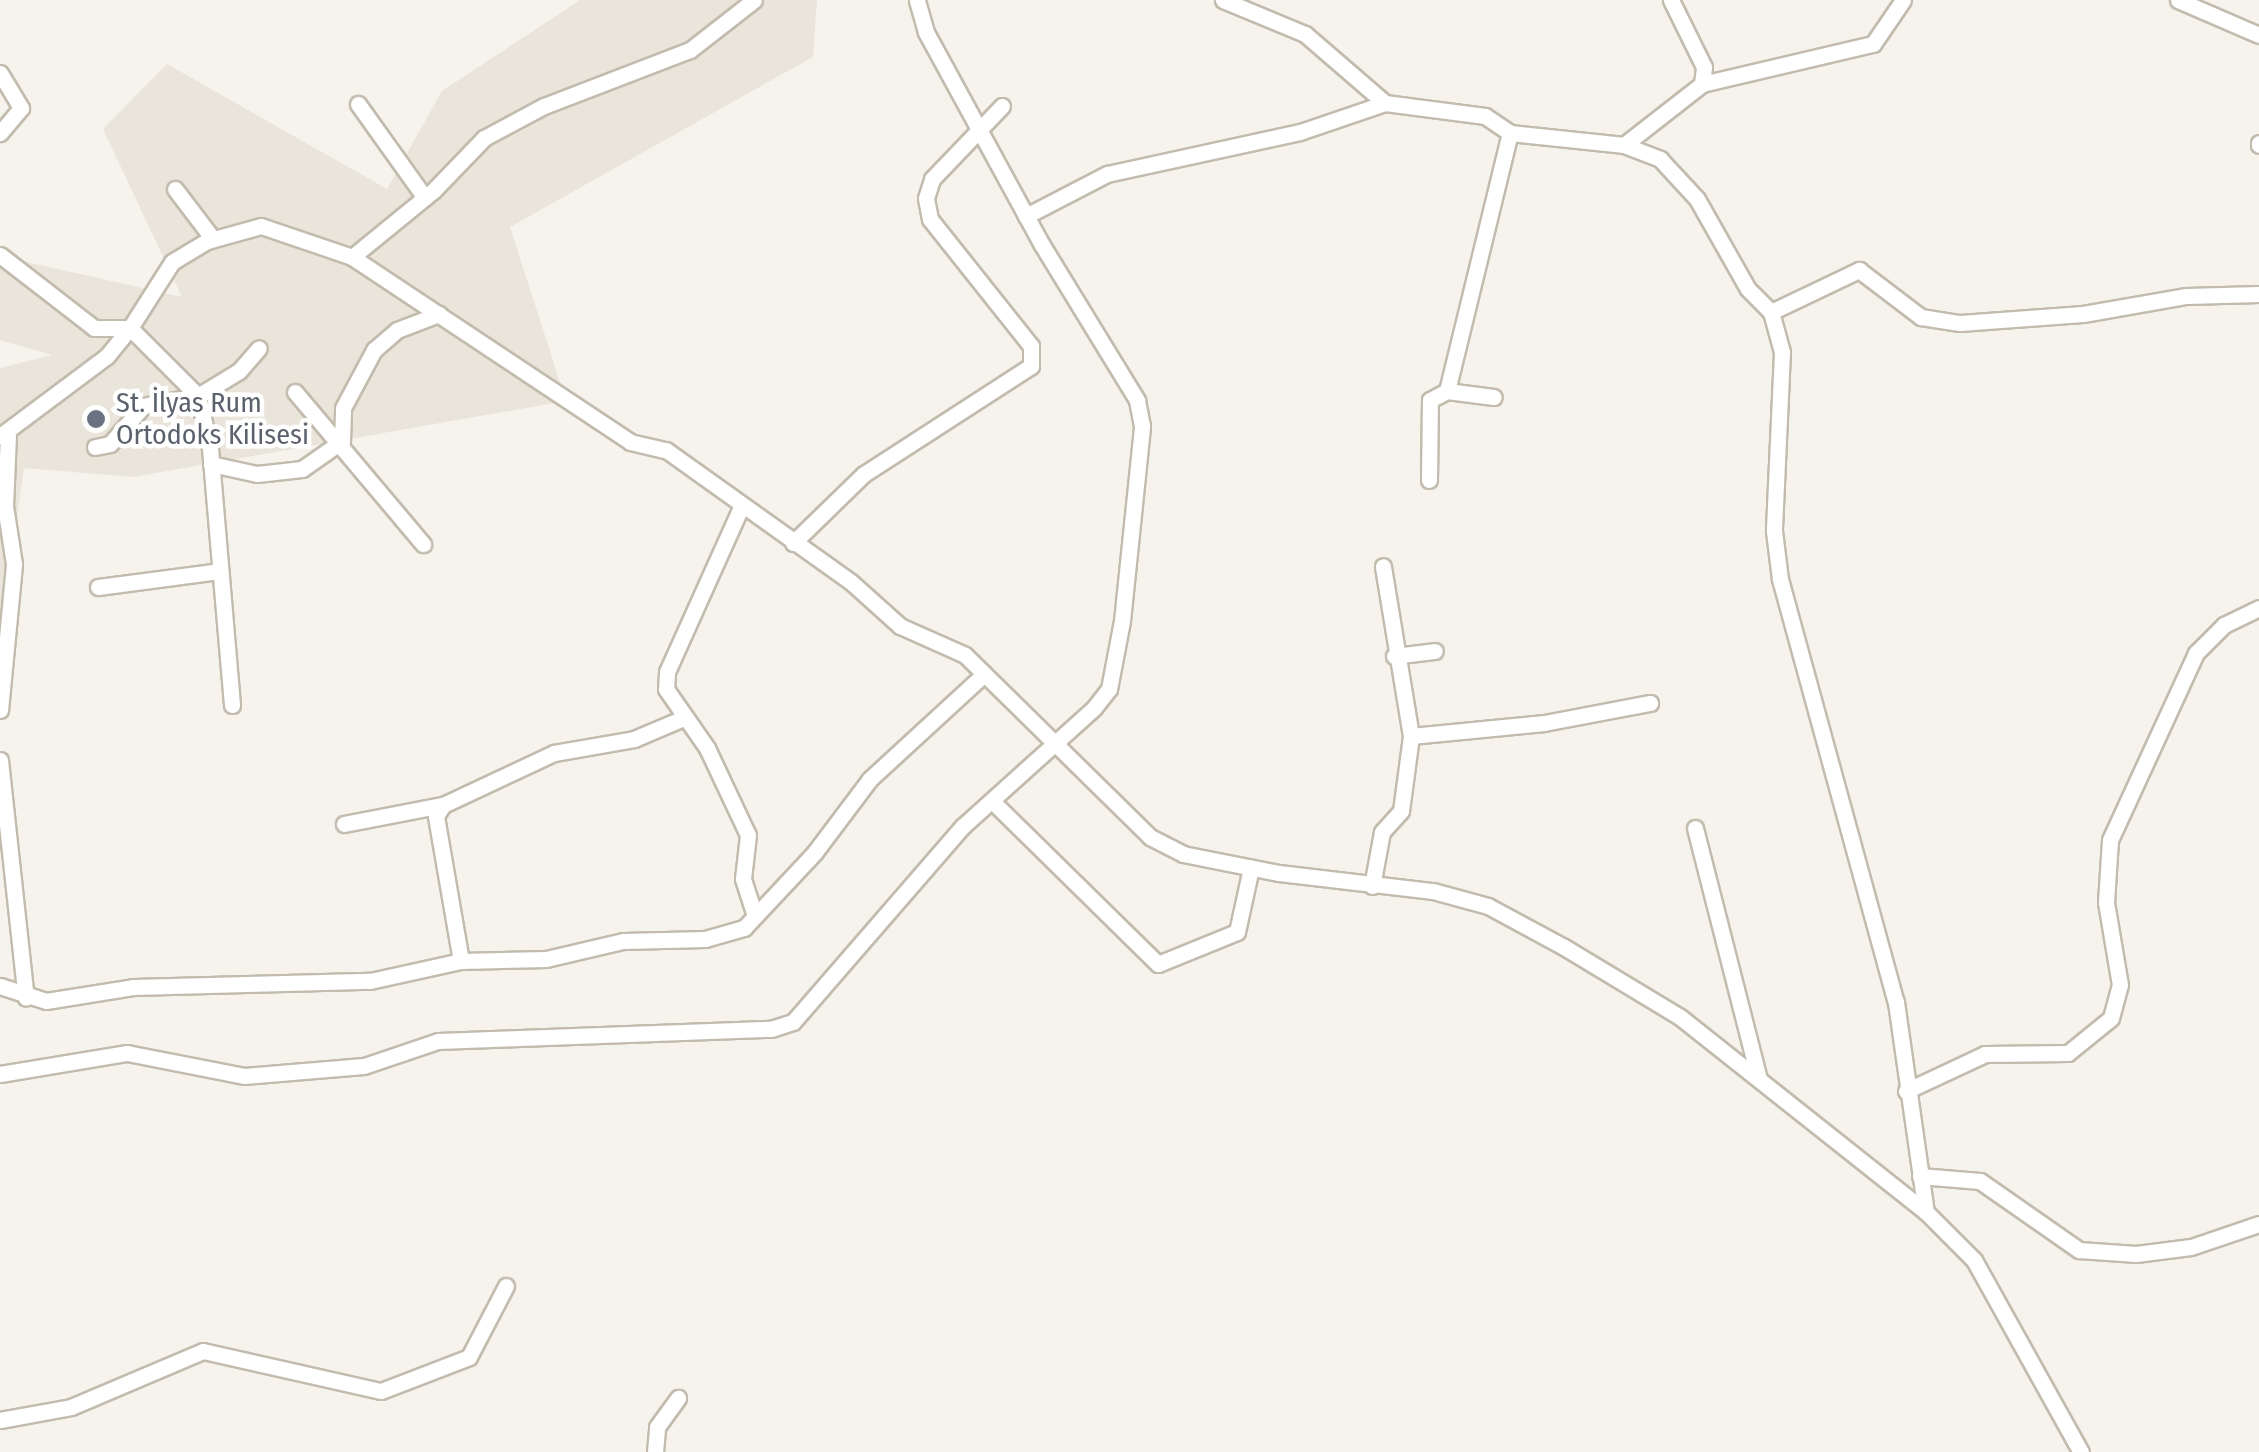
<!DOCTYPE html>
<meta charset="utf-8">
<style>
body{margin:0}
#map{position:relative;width:2259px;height:1452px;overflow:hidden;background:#f6f3ec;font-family:"Fira Sans Condensed",sans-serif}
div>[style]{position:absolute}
.residential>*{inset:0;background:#eae5da}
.roads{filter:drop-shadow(2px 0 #c2bbae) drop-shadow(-2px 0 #c2bbae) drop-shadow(0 2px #c2bbae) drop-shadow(0 -2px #c2bbae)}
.minor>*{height:15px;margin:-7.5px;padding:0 7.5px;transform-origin:7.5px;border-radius:7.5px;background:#fff}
.dots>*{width:28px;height:28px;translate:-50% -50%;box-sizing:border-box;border:5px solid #fff;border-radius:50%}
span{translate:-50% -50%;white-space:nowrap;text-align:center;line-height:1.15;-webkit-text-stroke:9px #fff;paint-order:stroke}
.worship-label{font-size:28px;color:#5b616d}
.left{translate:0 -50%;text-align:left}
</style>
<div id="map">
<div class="residential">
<div style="clip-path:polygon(580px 0,817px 0,813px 57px,510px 227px,566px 401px,133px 477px,24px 468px,0 639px,0 368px,52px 355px,0 340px,0 256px,182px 297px,103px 129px,167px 64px,387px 189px,442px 91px)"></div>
</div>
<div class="roads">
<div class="minor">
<div style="left:1223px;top:0;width:89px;rotate:22.5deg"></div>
<div style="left:1305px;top:34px;width:106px;rotate:40.8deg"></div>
<div style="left:1385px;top:103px;width:101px;rotate:7.4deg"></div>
<div style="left:1485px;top:116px;width:30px;rotate:34deg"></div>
<div style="left:1510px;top:133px;width:115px;rotate:6deg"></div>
<div style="left:1624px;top:145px;width:39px;rotate:21deg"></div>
<div style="left:1660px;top:159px;width:54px;rotate:47.2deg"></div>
<div style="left:1697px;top:199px;width:103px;rotate:60.5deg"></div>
<div style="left:1748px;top:289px;width:33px;rotate:45deg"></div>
<div style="left:1771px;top:312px;width:41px;rotate:74.6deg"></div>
<div style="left:1782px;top:352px;width:179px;rotate:92.6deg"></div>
<div style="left:1774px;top:531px;width:48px;rotate:82.9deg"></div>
<div style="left:1780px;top:579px;width:439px;rotate:74.7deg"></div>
<div style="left:1896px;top:1002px;width:212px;rotate:81.9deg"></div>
<div style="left:2178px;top:0;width:88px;rotate:23.4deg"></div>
<div style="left:0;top:73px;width:41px;rotate:59deg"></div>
<div style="left:21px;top:108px;width:33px;rotate:130deg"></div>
<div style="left:1702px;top:84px;width:176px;rotate:-13.2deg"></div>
<div style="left:1873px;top:44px;width:53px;rotate:-55.7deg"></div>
<div style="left:358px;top:104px;width:115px;rotate:54.5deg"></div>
<div style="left:2259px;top:143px;width:2px;rotate:90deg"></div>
<div style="left:1624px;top:145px;width:99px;rotate:-38deg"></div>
<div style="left:1702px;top:84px;width:17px;rotate:-83deg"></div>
<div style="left:1704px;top:67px;width:75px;rotate:-116.2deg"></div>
<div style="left:175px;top:189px;width:63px;rotate:52.8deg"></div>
<div style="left:1026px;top:216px;width:91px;rotate:-27.4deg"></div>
<div style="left:1107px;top:174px;width:198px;rotate:-12.3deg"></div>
<div style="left:1300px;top:132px;width:90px;rotate:-18.8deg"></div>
<div style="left:0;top:255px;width:119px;rotate:37.8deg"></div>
<div style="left:94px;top:328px;width:36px"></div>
<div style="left:130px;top:328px;width:78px;rotate:-57.5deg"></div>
<div style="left:172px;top:262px;width:41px;rotate:-31deg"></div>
<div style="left:207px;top:241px;width:56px;rotate:-15.5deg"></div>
<div style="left:261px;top:226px;width:96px;rotate:18.8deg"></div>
<div style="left:352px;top:257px;width:334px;rotate:33.6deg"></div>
<div style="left:630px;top:442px;width:37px;rotate:13deg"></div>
<div style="left:666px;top:450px;width:227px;rotate:35.5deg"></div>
<div style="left:851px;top:582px;width:66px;rotate:41.9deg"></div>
<div style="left:900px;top:626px;width:71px;rotate:24deg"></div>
<div style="left:965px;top:655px;width:260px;rotate:44.5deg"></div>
<div style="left:1150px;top:837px;width:37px;rotate:27deg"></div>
<div style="left:1183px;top:854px;width:98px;rotate:11.2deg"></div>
<div style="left:1279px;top:873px;width:155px;rotate:6.7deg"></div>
<div style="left:1433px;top:891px;width:57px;rotate:15.3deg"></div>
<div style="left:1488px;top:906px;width:86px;rotate:28.3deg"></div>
<div style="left:1564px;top:947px;width:135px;rotate:31.1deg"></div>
<div style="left:1680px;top:1017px;width:314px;rotate:38.4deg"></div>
<div style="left:1926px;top:1212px;width:68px;rotate:45deg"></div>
<div style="left:1974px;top:1260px;width:220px;rotate:60.9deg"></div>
<div style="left:352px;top:257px;width:104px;rotate:-39.2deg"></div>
<div style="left:433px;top:191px;width:74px;rotate:-46.1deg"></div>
<div style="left:484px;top:138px;width:68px;rotate:-28.1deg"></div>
<div style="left:544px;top:106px;width:156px;rotate:-21deg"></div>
<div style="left:690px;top:50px;width:81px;rotate:-38deg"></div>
<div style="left:1771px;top:312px;width:98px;rotate:-25.5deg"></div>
<div style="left:1859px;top:270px;width:78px;rotate:37.2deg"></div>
<div style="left:1921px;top:317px;width:39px;rotate:9deg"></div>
<div style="left:1960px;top:323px;width:123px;rotate:-4.2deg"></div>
<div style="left:2083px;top:314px;width:105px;rotate:-9.9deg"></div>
<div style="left:2186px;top:296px;width:73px;rotate:-1.6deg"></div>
<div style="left:1447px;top:391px;width:47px;rotate:7.3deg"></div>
<div style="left:295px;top:392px;width:199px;rotate:49.9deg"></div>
<div style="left:0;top:436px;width:134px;rotate:-36.8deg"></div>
<div style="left:107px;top:356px;width:36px;rotate:-51deg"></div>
<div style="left:130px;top:328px;width:96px;rotate:45deg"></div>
<div style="left:198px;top:396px;width:53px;rotate:77deg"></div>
<div style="left:210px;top:448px;width:258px;rotate:85.1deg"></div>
<div style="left:95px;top:447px;width:15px;rotate:-11deg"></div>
<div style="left:110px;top:444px;width:50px;rotate:-49deg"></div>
<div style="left:143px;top:406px;width:56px;rotate:-10.3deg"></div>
<div style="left:198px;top:396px;width:48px;rotate:-31.4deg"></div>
<div style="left:239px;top:371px;width:30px;rotate:-49deg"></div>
<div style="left:211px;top:464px;width:47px;rotate:12.3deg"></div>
<div style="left:257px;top:474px;width:45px;rotate:-6.3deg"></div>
<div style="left:302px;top:469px;width:49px;rotate:-35deg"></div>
<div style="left:342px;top:441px;width:33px;rotate:-88deg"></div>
<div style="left:343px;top:408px;width:66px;rotate:-61.9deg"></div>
<div style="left:374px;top:350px;width:30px;rotate:-41deg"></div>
<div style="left:397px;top:330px;width:45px;rotate:-20.9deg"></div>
<div style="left:1429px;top:480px;width:80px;rotate:-89.3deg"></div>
<div style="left:1430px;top:400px;width:19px;rotate:-28deg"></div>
<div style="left:1447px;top:391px;width:266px;rotate:-76.3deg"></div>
<div style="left:742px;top:505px;width:183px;rotate:114.2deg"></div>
<div style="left:667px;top:672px;width:17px;rotate:93deg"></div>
<div style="left:666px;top:689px;width:72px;rotate:55.2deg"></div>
<div style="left:707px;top:748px;width:96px;rotate:64.8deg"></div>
<div style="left:748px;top:835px;width:44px;rotate:96.5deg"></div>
<div style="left:743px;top:879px;width:39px;rotate:72deg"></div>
<div style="left:793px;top:543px;width:99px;rotate:-44.2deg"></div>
<div style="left:864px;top:474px;width:199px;rotate:-32.9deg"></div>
<div style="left:1031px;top:366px;width:20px;rotate:-90deg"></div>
<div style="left:1031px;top:346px;width:162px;rotate:-128.5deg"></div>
<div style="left:930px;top:219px;width:21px;rotate:-101deg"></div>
<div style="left:926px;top:198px;width:20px;rotate:-72deg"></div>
<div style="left:932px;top:179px;width:101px;rotate:-46.2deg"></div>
<div style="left:98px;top:587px;width:122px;rotate:-7.5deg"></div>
<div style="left:1394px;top:656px;width:41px;rotate:-7deg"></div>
<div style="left:0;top:710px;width:147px;rotate:-84.5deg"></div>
<div style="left:14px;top:564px;width:59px;rotate:-98.8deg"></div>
<div style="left:5px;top:506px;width:71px;rotate:-87.6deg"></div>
<div style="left:1411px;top:736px;width:134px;rotate:-5.6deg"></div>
<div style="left:1544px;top:723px;width:108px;rotate:-10.7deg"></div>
<div style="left:0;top:760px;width:239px;rotate:83.8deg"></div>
<div style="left:993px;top:802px;width:231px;rotate:44.5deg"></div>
<div style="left:1158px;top:964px;width:85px;rotate:-22.1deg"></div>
<div style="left:1237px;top:932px;width:66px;rotate:-77.7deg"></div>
<div style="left:344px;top:824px;width:101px;rotate:-10.9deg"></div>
<div style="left:1695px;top:828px;width:255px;rotate:75.7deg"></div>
<div style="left:1372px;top:886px;width:55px;rotate:-79.5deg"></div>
<div style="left:1382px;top:832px;width:28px;rotate:-48deg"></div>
<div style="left:1401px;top:811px;width:76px;rotate:-82.4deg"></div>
<div style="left:1411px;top:736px;width:172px;rotate:-99.4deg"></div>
<div style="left:461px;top:961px;width:147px;rotate:-99.8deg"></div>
<div style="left:436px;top:816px;width:13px;rotate:-58deg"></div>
<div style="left:443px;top:805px;width:123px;rotate:-25.1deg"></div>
<div style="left:554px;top:753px;width:81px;rotate:-9.9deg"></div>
<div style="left:634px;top:739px;width:56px;rotate:-22.9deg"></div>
<div style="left:0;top:986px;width:48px;rotate:18.1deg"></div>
<div style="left:46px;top:1001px;width:88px;rotate:-9.1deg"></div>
<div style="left:133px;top:987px;width:237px;rotate:-1.5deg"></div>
<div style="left:370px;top:981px;width:93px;rotate:-12.4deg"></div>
<div style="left:461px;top:961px;width:85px;rotate:-1.3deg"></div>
<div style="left:546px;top:959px;width:79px;rotate:-13.2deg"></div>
<div style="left:623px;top:941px;width:82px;rotate:-1.4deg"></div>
<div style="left:705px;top:939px;width:41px;rotate:-15.8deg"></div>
<div style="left:744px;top:928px;width:104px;rotate:-46.9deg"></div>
<div style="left:815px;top:852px;width:91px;rotate:-53deg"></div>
<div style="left:870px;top:779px;width:155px;rotate:-42.6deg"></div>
<div style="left:0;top:1074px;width:129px;rotate:-9.4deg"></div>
<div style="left:127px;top:1053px;width:119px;rotate:11.1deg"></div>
<div style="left:244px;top:1076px;width:120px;rotate:-4.8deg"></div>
<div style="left:364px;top:1066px;width:78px;rotate:-18.7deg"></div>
<div style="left:438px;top:1041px;width:333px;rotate:-2.1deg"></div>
<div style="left:771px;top:1029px;width:23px;rotate:-18deg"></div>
<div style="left:793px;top:1022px;width:259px;rotate:-49.1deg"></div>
<div style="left:963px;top:826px;width:176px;rotate:-42deg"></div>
<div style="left:1094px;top:708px;width:24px;rotate:-52deg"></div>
<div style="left:1109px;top:689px;width:69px;rotate:-79.2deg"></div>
<div style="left:1122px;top:621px;width:196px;rotate:-84.1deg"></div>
<div style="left:1142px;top:426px;width:26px;rotate:-101deg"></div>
<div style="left:1137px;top:400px;width:182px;rotate:-121.5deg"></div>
<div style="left:1042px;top:245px;width:243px;rotate:-118.6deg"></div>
<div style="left:926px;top:32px;width:33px;rotate:-106deg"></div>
<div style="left:1906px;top:1091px;width:87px;rotate:-25.1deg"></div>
<div style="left:1985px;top:1054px;width:83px;rotate:-0.7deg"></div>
<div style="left:2068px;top:1053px;width:55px;rotate:-39.1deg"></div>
<div style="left:2111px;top:1018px;width:34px;rotate:-75deg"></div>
<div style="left:2120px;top:985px;width:84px;rotate:-99.6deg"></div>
<div style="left:2106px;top:902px;width:62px;rotate:-86.3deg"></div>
<div style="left:2110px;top:840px;width:206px;rotate:-65.3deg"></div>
<div style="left:2196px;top:653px;width:40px;rotate:-45deg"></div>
<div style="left:2224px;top:625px;width:39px;rotate:-26deg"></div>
<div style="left:1920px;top:1176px;width:60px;rotate:4.8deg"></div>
<div style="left:1980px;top:1181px;width:121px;rotate:34.9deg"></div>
<div style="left:2079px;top:1250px;width:57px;rotate:4deg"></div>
<div style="left:2136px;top:1254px;width:55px;rotate:-7.3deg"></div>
<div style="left:2191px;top:1247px;width:72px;rotate:-18.7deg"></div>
<div style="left:0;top:1420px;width:72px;rotate:-10.4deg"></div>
<div style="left:71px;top:1407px;width:143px;rotate:-23deg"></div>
<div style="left:203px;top:1351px;width:182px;rotate:12.7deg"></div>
<div style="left:381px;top:1391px;width:94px;rotate:-21.1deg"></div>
<div style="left:469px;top:1357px;width:80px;rotate:-62.5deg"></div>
<div style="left:655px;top:1452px;width:25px;rotate:-85deg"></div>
<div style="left:657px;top:1427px;width:36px;rotate:-54deg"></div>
</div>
</div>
<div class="dots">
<div style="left:96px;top:419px;background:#6b7280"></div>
</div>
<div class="worship-label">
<span class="left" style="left:116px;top:419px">St. İlyas Rum<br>Ortodoks Kilisesi</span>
</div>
</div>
